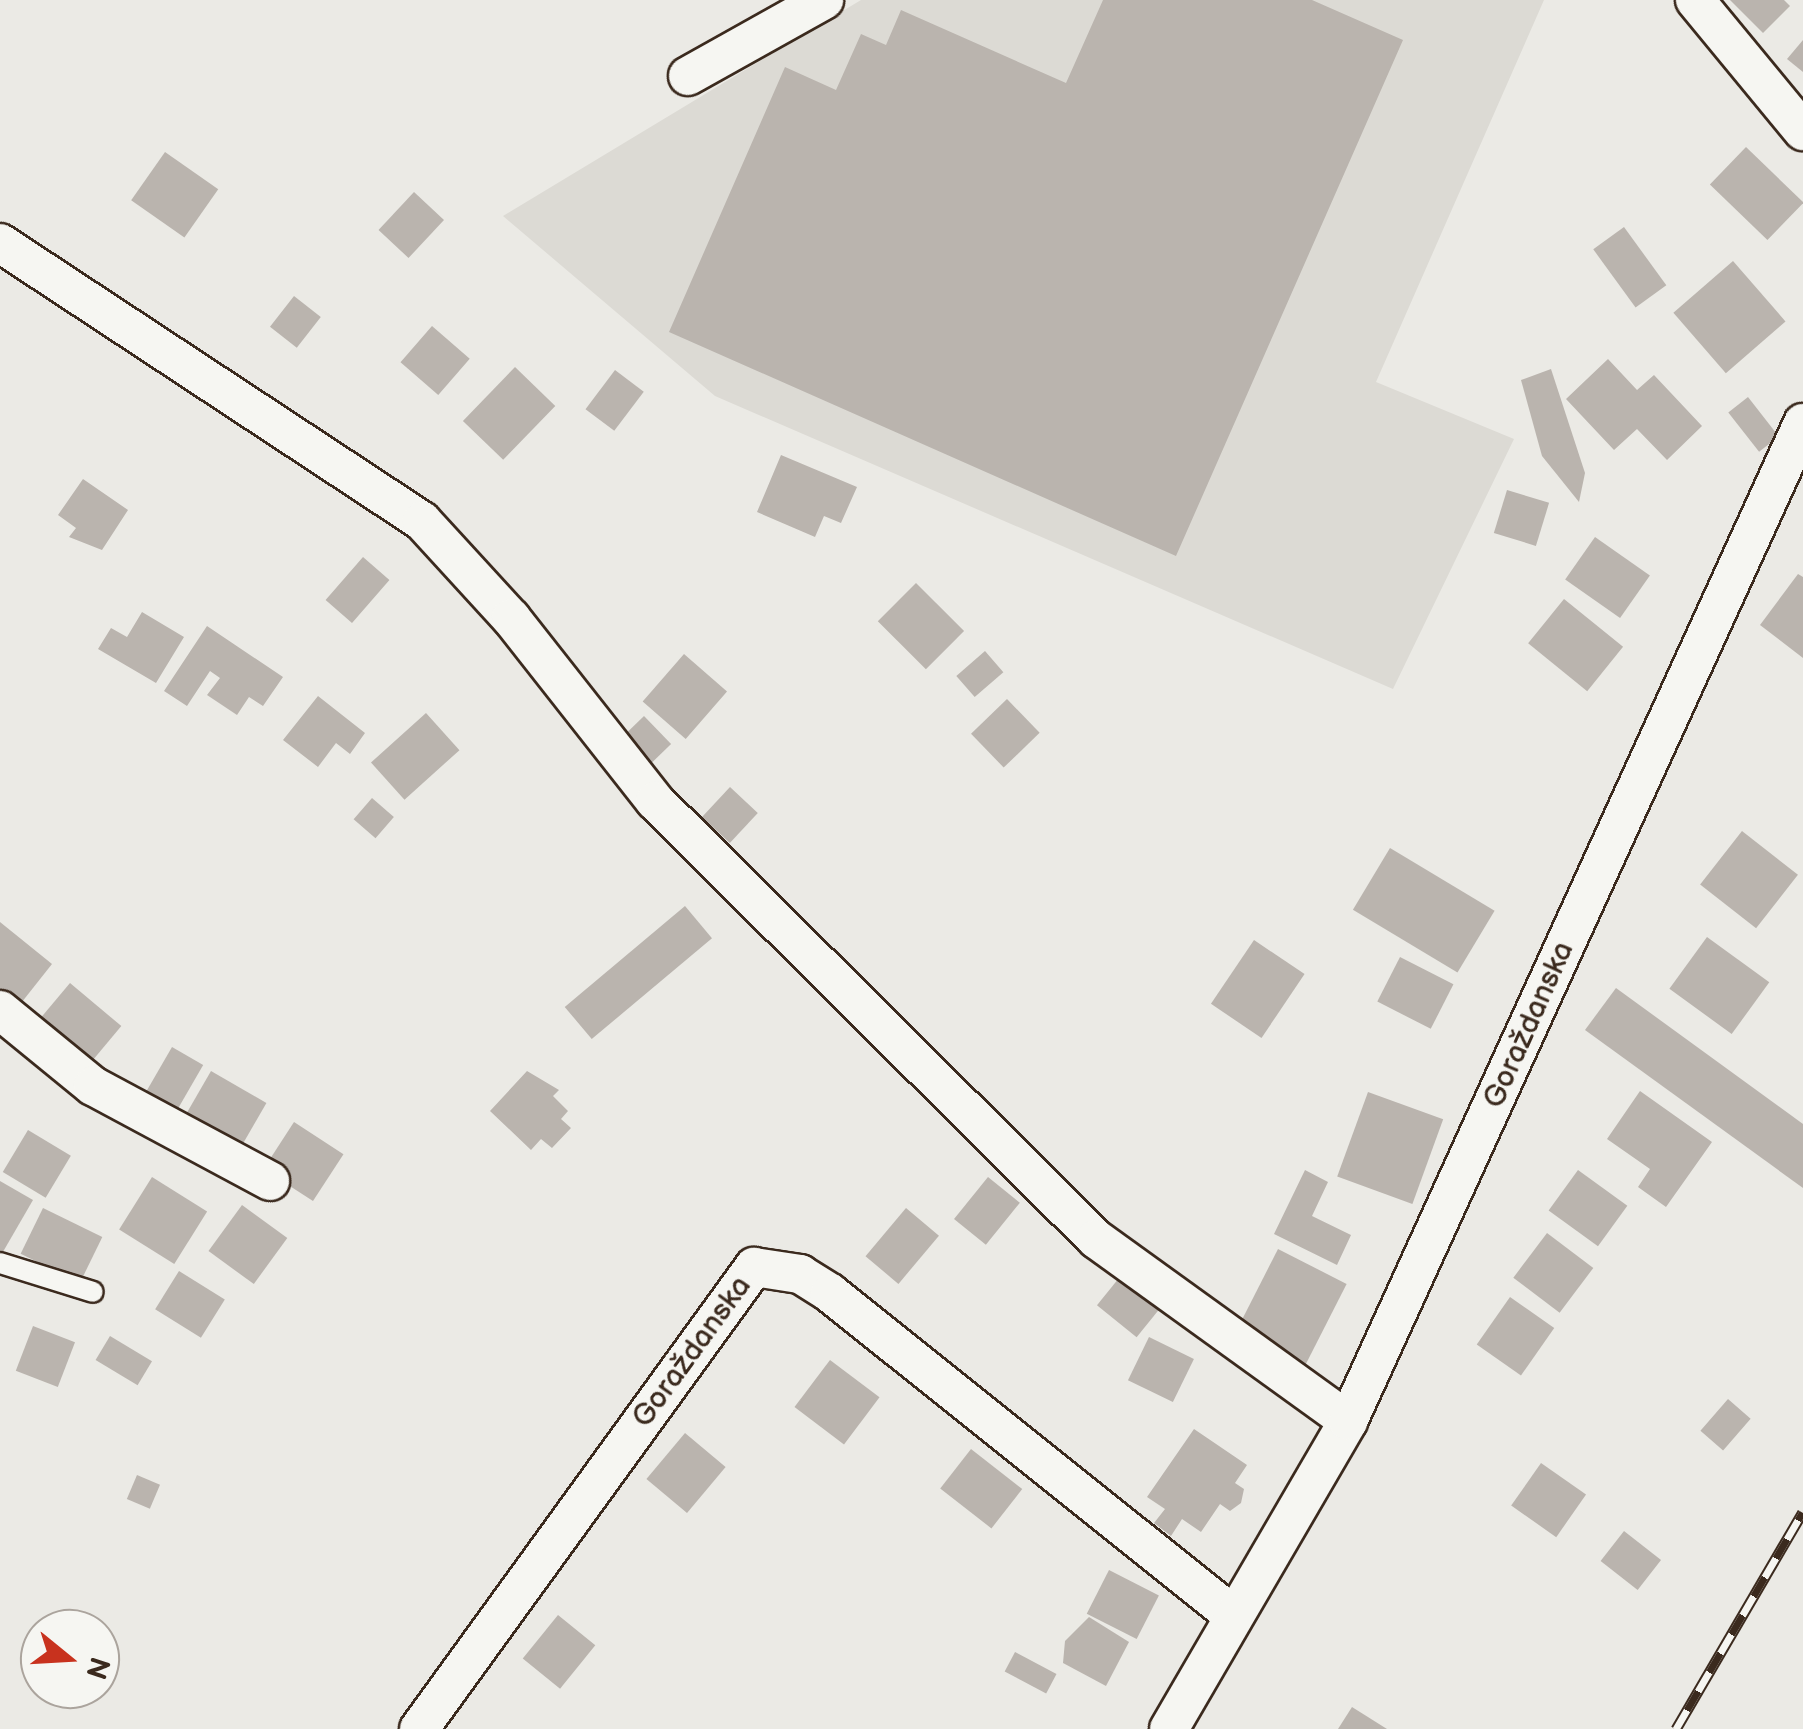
<!DOCTYPE html>
<meta charset="utf-8">
<style>
body{margin:0}
#map{position:relative;width:1803px;height:1729px;overflow:hidden;background:#ebeae5;font-family:"Balsamiq Sans",sans-serif}
div>[style]{position:absolute}
.built>*{inset:0;background:#dcdad4}
.building>*{inset:0;background:#bab4ae;transform-origin:0 0}
.roads{filter:drop-shadow(2px 0 #3b2a1e) drop-shadow(-2px 0 #3b2a1e) drop-shadow(0 2px #3b2a1e) drop-shadow(0 -2px #3b2a1e)}
.service>*{height:20px;margin:-10px;padding:0 10px;transform-origin:10px;border-radius:10px;background:#f6f6f2}
.minor>*{height:38px;margin:-19px;padding:0 19px;transform-origin:19px;border-radius:19px;background:#f6f6f2}
.rail>*{height:11px;margin-top:-5.5px;transform-origin:0;background:repeating-linear-gradient(90deg,#f6f6f2 0 22px,#3b2a1e 0 44px);box-sizing:border-box;border-block:2px solid #3b2a1e}
span{translate:-50% -50%;white-space:nowrap;text-align:center;line-height:1.15;-webkit-text-stroke:9px #f6f6f2;paint-order:stroke}
.street-label{font-size:30px;color:#3b2a1e}
.north{position:absolute;left:20px;top:1609px;width:100px;height:100px;box-sizing:border-box;background:#f6f6f2;border:2px solid #aba49d;border-radius:50%;rotate:108deg;font-size:28px;font-weight:700;line-height:40px;text-align:center;color:#3b2a1e}
.north::after{content:'';display:block;margin:auto;width:35px;height:45px;background:#c8321e;clip-path:polygon(50% 0,100% 100%,50% 72%,0 100%)}
</style>
<div id="map">
<div class="built">
<div style="clip-path:polygon(861px 0,1544px 0,1376px 382px,1514px 439px,1393px 689px,715px 396px,503px 216px)"></div>
</div>
<div class="building">
<div style="clip-path:polygon(1103px 0,1312px 0,1403px 40px,1176px 556px,669px 332px,785px 67px,836px 90px,861px 34px,886px 45px,901px 10px,1066px 83px)"></div>
<div style="clip-path:polygon(1730px 0,1784px 0,1790px 6px,1763px 33px)"></div>
<div style="clip-path:polygon(1803px 40px,1803px 72px,1787px 59px)"></div>
<div style="left:1746px;top:147px;width:80px;height:52px;rotate:44deg"></div>
<div style="left:165px;top:152px;width:65px;height:59px;rotate:35deg"></div>
<div style="left:414px;top:192px;width:41px;height:52px;rotate:43deg"></div>
<div style="left:1624px;top:227px;width:72px;height:38px;rotate:54deg"></div>
<div style="left:1733px;top:261px;width:80px;height:79px;rotate:49deg"></div>
<div style="left:294px;top:296px;width:34px;height:39px;rotate:38deg"></div>
<div style="left:432px;top:326px;width:50px;height:48px;rotate:41deg"></div>
<div style="clip-path:polygon(1608px 359px,1637px 390px,1654px 375px,1702px 426px,1667px 460px,1637px 429px,1614px 450px,1566px 399px)"></div>
<div style="left:515px;top:367px;width:56px;height:75px;rotate:44deg"></div>
<div style="clip-path:polygon(1551px 369px,1585px 473px,1579px 502px,1542px 456px,1521px 380px)"></div>
<div style="left:615px;top:370px;width:36px;height:49px;rotate:37deg"></div>
<div style="left:1748px;top:397px;width:50px;height:25px;rotate:52deg"></div>
<div style="clip-path:polygon(781px 455px,857px 487px,841px 523px,824px 516px,815px 537px,757px 512px)"></div>
<div style="clip-path:polygon(83px 479px,128px 510px,102px 550px,69px 537px,76px 528px,58px 515px)"></div>
<div style="left:1507px;top:490px;width:44px;height:45px;rotate:17deg"></div>
<div style="left:1595px;top:537px;width:67px;height:52px;rotate:35deg"></div>
<div style="left:363px;top:557px;width:35px;height:57px;rotate:41deg"></div>
<div style="clip-path:polygon(1798px 574px,1803px 577px,1803px 658px,1760px 625px)"></div>
<div style="left:916px;top:583px;width:68px;height:54px;rotate:45deg"></div>
<div style="left:1564px;top:599px;width:76px;height:57px;rotate:39deg"></div>
<div style="clip-path:polygon(142px 612px,184px 637px,156px 683px,98px 649px,111px 628px,127px 637px)"></div>
<div style="clip-path:polygon(207px 626px,283px 677px,263px 706px,249px 697px,237px 715px,207px 695px,220px 678px,210px 671px,187px 706px,164px 691px)"></div>
<div style="left:985px;top:651px;width:28px;height:38px;rotate:49deg"></div>
<div style="left:684px;top:654px;width:57px;height:63px;rotate:41deg"></div>
<div style="clip-path:polygon(318px 696px,365px 733px,350px 754px,336px 743px,318px 767px,283px 740px)"></div>
<div style="left:1007px;top:699px;width:47px;height:50px;rotate:46deg"></div>
<div style="left:426px;top:713px;width:50px;height:74px;rotate:48deg"></div>
<div style="left:644px;top:716px;width:39px;height:29px;rotate:46deg"></div>
<div style="left:730px;top:787px;width:38px;height:41px;rotate:43deg"></div>
<div style="left:372px;top:798px;width:29px;height:28px;rotate:41deg"></div>
<div style="left:1742px;top:831px;width:71px;height:68px;rotate:38deg"></div>
<div style="left:1390px;top:848px;width:122px;height:72px;rotate:31deg"></div>
<div style="left:685px;top:906px;width:42px;height:157px;rotate:50deg"></div>
<div style="clip-path:polygon(0 922px,52px 964px,14px 1012px,0 1001px)"></div>
<div style="left:1707px;top:937px;width:77px;height:64px;rotate:36deg"></div>
<div style="left:1254px;top:940px;width:61px;height:77px;rotate:34deg"></div>
<div style="left:1400px;top:957px;width:60px;height:50px;rotate:27deg"></div>
<div style="left:70px;top:983px;width:67px;height:51px;rotate:40deg"></div>
<div style="clip-path:polygon(1616px 988px,1803px 1124px,1803px 1188px,1585px 1030px)"></div>
<div style="left:172px;top:1047px;width:36px;height:63px;rotate:30deg"></div>
<div style="left:211px;top:1071px;width:64px;height:54px;rotate:30deg"></div>
<div style="clip-path:polygon(527px 1071px,559px 1090px,553px 1096px,568px 1111px,561px 1119px,571px 1128px,552px 1148px,541px 1139px,531px 1150px,490px 1111px)"></div>
<div style="clip-path:polygon(1640px 1091px,1712px 1142px,1666px 1207px,1638px 1187px,1650px 1169px,1607px 1139px)"></div>
<div style="left:1368px;top:1092px;width:80px;height:90px;rotate:20deg"></div>
<div style="left:294px;top:1122px;width:59px;height:56px;rotate:33deg"></div>
<div style="left:28px;top:1130px;width:50px;height:49px;rotate:31deg"></div>
<div style="clip-path:polygon(1305px 1170px,1328px 1182px,1312px 1216px,1351px 1235px,1337px 1265px,1274px 1234px)"></div>
<div style="left:1578px;top:1170px;width:61px;height:50px;rotate:36deg"></div>
<div style="left:152px;top:1177px;width:65px;height:62px;rotate:32deg"></div>
<div style="left:988px;top:1177px;width:41px;height:54px;rotate:39deg"></div>
<div style="clip-path:polygon(0 1181px,33px 1200px,0 1257px)"></div>
<div style="left:242px;top:1205px;width:56px;height:57px;rotate:36deg"></div>
<div style="left:43px;top:1208px;width:66px;height:51px;rotate:26deg"></div>
<div style="left:906px;top:1208px;width:43px;height:63px;rotate:40deg"></div>
<div style="left:1547px;top:1233px;width:58px;height:56px;rotate:37deg"></div>
<div style="left:1278px;top:1249px;width:77px;height:90px;rotate:27deg"></div>
<div style="left:179px;top:1271px;width:54px;height:45px;rotate:32deg"></div>
<div style="left:1119px;top:1278px;width:51px;height:35px;rotate:39deg"></div>
<div style="left:1510px;top:1297px;width:54px;height:58px;rotate:35deg"></div>
<div style="left:33px;top:1326px;width:45px;height:48px;rotate:21deg"></div>
<div style="left:110px;top:1336px;width:49px;height:28px;rotate:31deg"></div>
<div style="left:1149px;top:1337px;width:50px;height:48px;rotate:26deg"></div>
<div style="left:830px;top:1360px;width:62px;height:59px;rotate:37deg"></div>
<div style="left:1728px;top:1399px;width:30px;height:42px;rotate:41deg"></div>
<div style="clip-path:polygon(1194px 1429px,1247px 1465px,1235px 1483px,1244px 1489px,1241px 1503px,1230px 1511px,1220px 1504px,1201px 1532px,1182px 1519px,1171px 1536px,1154px 1523px,1165px 1509px,1147px 1497px)"></div>
<div style="left:685px;top:1433px;width:53px;height:60px;rotate:40deg"></div>
<div style="left:971px;top:1449px;width:65px;height:50px;rotate:38deg"></div>
<div style="left:1541px;top:1463px;width:55px;height:52px;rotate:35deg"></div>
<div style="left:137px;top:1475px;width:25px;height:26px;rotate:23deg"></div>
<div style="left:1624px;top:1531px;width:47px;height:38px;rotate:38deg"></div>
<div style="left:1109px;top:1570px;width:56px;height:49px;rotate:27deg"></div>
<div style="left:558px;top:1615px;width:48px;height:56px;rotate:39deg"></div>
<div style="clip-path:polygon(1089px 1617px,1129px 1642px,1106px 1686px,1063px 1663px,1065px 1641px)"></div>
<div style="left:1015px;top:1652px;width:47px;height:22px;rotate:28deg"></div>
<div style="clip-path:polygon(1352px 1707px,1387px 1729px,1338px 1729px)"></div>
</div>
<div class="roads">
<div class="service">
<div style="left:0;top:1263px;width:97px;rotate:17.3deg"></div>
</div>
<div class="minor">
<div style="left:1695px;top:0;width:170px;rotate:50.5deg"></div>
<div style="left:688px;top:76px;width:156px;rotate:-29.2deg"></div>
<div style="left:0;top:243px;width:505px;rotate:33.38deg"></div>
<div style="left:422px;top:521px;width:132px;rotate:47.5deg"></div>
<div style="left:511px;top:618px;width:233px;rotate:51.8deg"></div>
<div style="left:655px;top:801px;width:622px;rotate:44.8deg"></div>
<div style="left:1096px;top:1239px;width:311px;rotate:35.8deg"></div>
<div style="left:0;top:1010px;width:120px;rotate:39.3deg"></div>
<div style="left:93px;top:1086px;width:201px;rotate:28.2deg"></div>
<div style="left:419px;top:1729px;width:571px;rotate:-54.05deg"></div>
<div style="left:754px;top:1267px;width:47px;rotate:8.7deg"></div>
<div style="left:800px;top:1274px;width:36px;rotate:32deg"></div>
<div style="left:830px;top:1293px;width:517px;rotate:38.64deg"></div>
<div style="left:1169px;top:1729px;width:356px;rotate:-59.8deg"></div>
<div style="left:1348px;top:1421px;width:1097px;rotate:-65.49deg"></div>
</div>
</div>
<div class="rail">
<div style="left:1676px;top:1729px;width:251px;rotate:-59.7deg"></div>
</div>
<div class="street-label">
<span style="left:1529px;top:1025px;rotate:-66deg">Goraždanska</span>
<span style="left:692px;top:1352px;rotate:-54deg">Goraždanska</span>
</div>
<div class="north">N</div>
</div>
